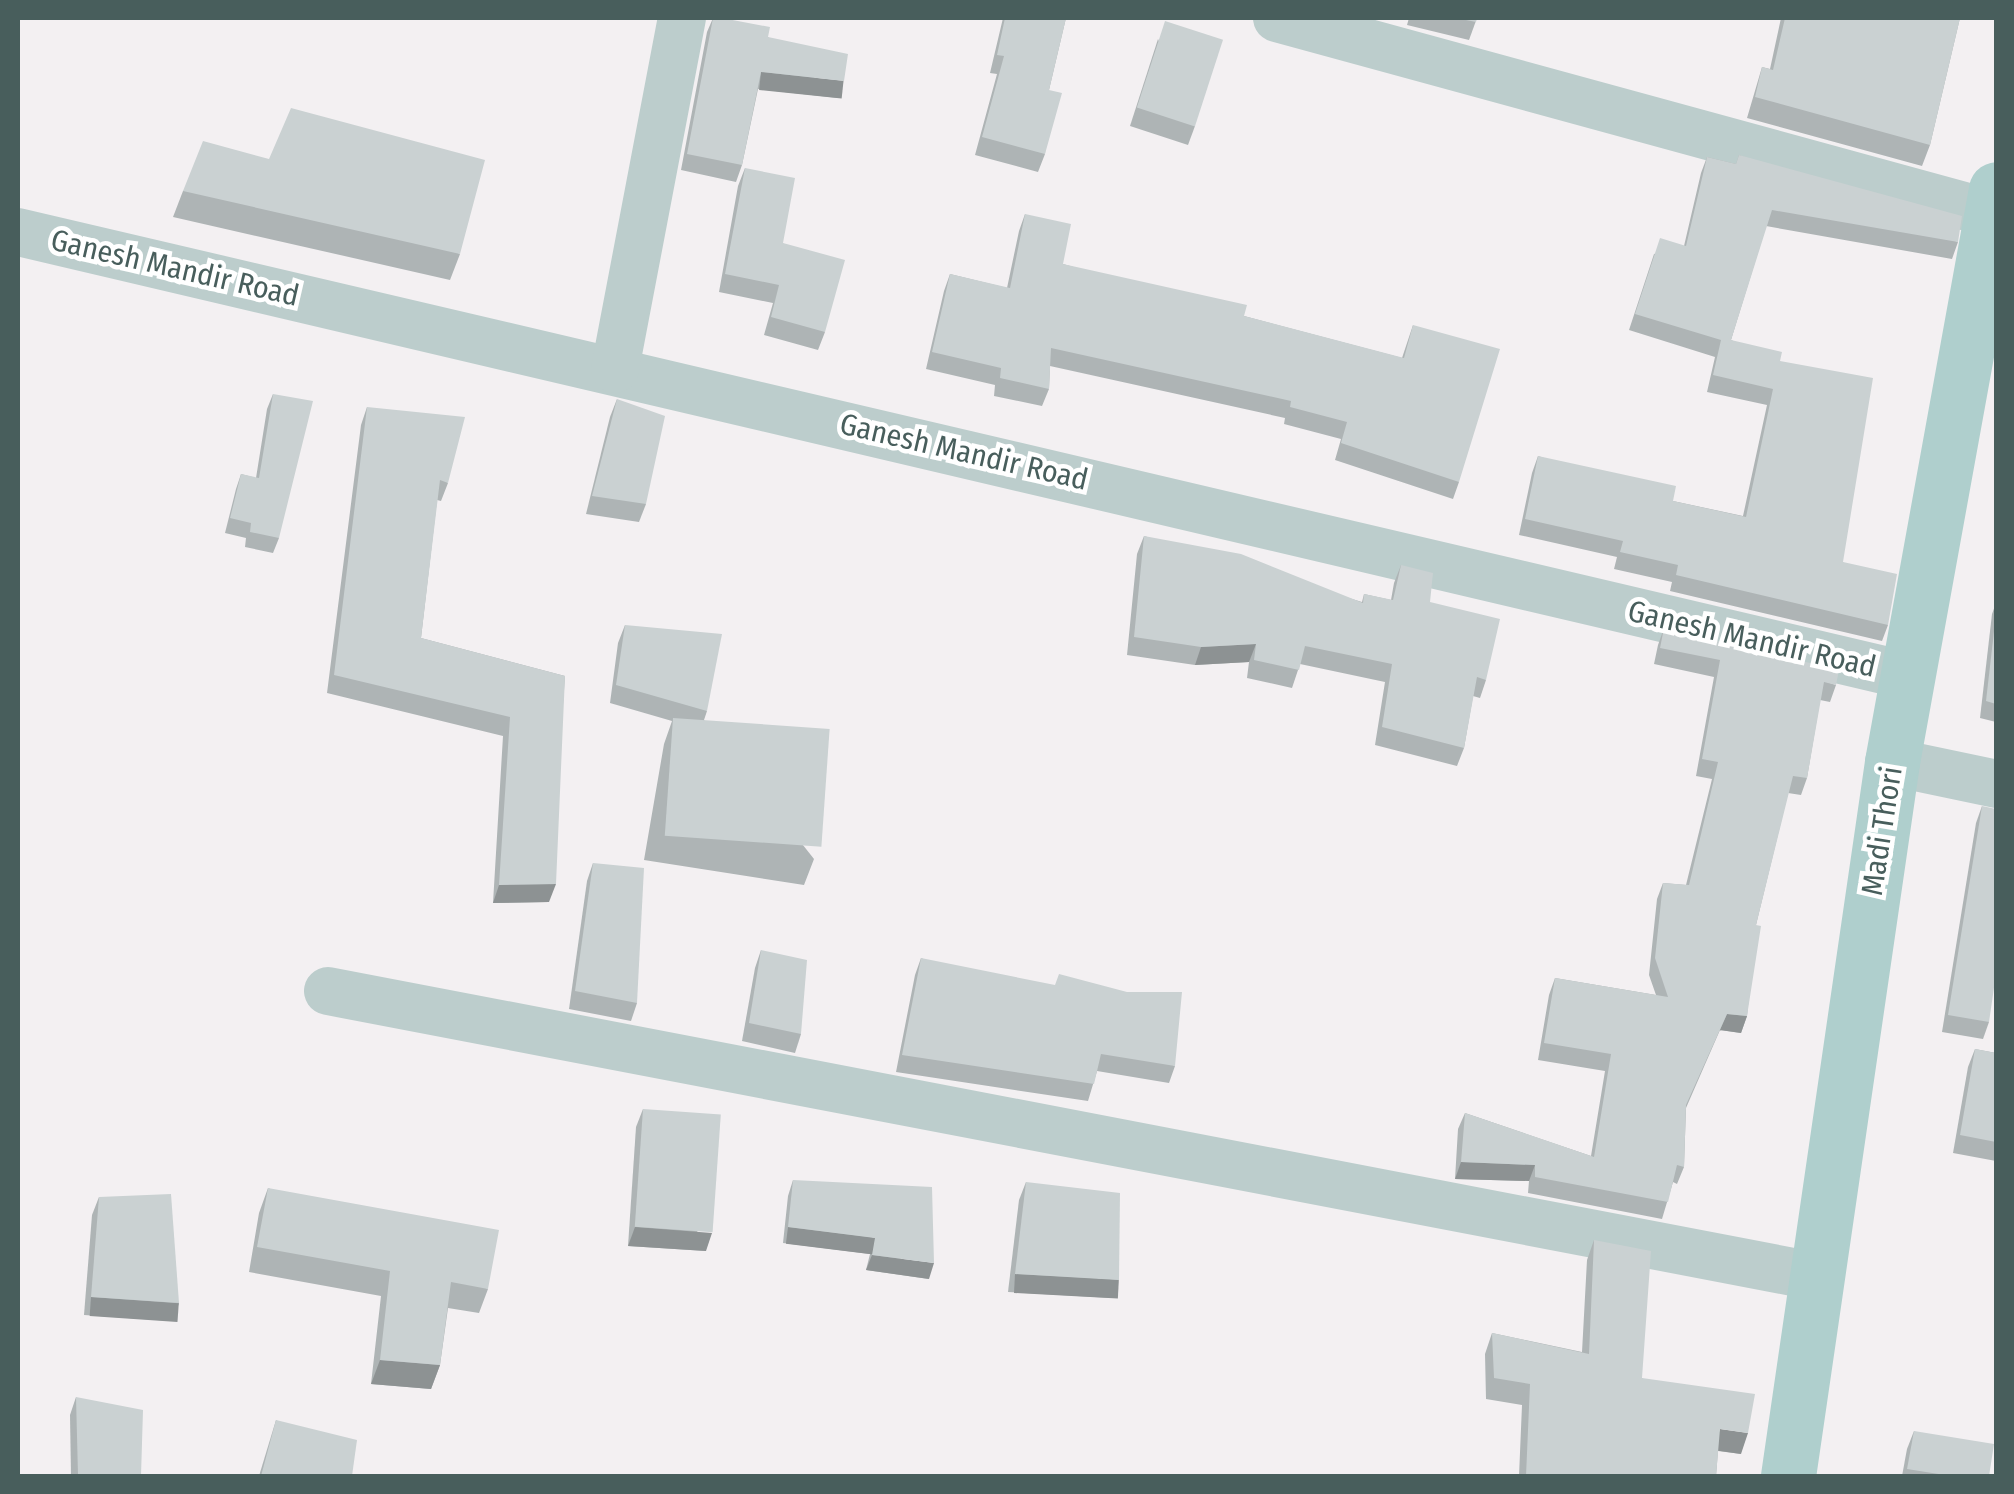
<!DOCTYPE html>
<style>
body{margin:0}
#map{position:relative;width:2014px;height:1494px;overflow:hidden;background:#f3f0f2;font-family:"Fira Sans Condensed",sans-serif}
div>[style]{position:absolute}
.minor>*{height:48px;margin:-24px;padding:0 24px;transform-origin:24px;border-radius:24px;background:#bccdcc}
.major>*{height:55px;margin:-27.5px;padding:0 27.5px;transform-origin:27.5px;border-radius:27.5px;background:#afcfcd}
.wall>*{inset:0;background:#aeb4b5}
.shaded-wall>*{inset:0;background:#8d9293;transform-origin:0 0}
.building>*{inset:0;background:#cad1d2;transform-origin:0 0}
span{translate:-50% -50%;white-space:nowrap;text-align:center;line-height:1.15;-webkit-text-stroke:9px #fff;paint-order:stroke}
.street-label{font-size:30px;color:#485e5c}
.frame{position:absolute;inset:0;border:20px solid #485e5c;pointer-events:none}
</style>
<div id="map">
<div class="minor">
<div style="left:1277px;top:18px;width:742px;rotate:15.31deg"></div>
<div style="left:18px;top:232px;width:1943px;rotate:13.21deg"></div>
<div style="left:615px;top:369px;width:357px;rotate:-79.2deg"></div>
<div style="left:1892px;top:762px;width:106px;rotate:11.9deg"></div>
<div style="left:328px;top:991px;width:1513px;rotate:10.86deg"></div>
</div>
<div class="major">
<div style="left:1788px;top:1476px;width:722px;rotate:-81.71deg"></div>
<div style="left:1892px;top:762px;width:582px;rotate:-79.71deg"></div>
</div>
<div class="wall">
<div style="clip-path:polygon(713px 18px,768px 37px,838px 98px,758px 89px,742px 165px,736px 182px,681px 170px,707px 32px)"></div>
<div style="clip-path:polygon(1003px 18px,1066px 18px,1049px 90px,1045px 154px,1038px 172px,975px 155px,997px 74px,990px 73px)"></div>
<div style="clip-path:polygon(1409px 18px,1477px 18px,1469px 40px,1407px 25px)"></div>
<div style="clip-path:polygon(1781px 18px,1960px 18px,1930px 145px,1922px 166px,1747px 118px,1762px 67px,1770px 69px)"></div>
<div style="clip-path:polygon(1158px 39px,1195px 126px,1188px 145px,1130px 126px)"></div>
<div style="clip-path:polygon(1739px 155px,1958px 242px,1952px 259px,1766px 226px,1731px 340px,1780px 361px,1843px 562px,1888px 625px,1882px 641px,1670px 591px,1672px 582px,1614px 569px,1617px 557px,1519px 535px,1532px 473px,1538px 456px,1673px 501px,1743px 516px,1767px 405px,1707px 392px,1715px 357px,1629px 330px,1654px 254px,1684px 246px,1701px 173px,1707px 157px,1736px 164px)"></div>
<div style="clip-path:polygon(269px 159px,460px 254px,450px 280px,173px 217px,183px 191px)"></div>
<div style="clip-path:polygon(745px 168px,783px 243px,825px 332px,818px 350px,764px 335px,773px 303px,719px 292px,738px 186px)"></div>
<div style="clip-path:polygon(1025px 214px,1063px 264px,1244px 316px,1402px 358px,1413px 325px,1459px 482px,1453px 499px,1335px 460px,1341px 439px,1284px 424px,1285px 418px,1050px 366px,1049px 389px,1042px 406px,994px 396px,995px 385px,926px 369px,944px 291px,950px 274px,1007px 288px,1019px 231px)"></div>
<div style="clip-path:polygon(273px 394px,279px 538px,273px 553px,245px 547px,246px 538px,225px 533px,236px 489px,241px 474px,256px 478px,267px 409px)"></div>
<div style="clip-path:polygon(617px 399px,646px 504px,639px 522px,586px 514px,610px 417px)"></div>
<div style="clip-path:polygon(367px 407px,448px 483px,441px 501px,437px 500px,421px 638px,565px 676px,549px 902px,493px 903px,503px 736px,327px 693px,361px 425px)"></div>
<div style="clip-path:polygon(1144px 536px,1362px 602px,1364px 594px,1391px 600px,1394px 583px,1401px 565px,1486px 680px,1480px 698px,1473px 696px,1464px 748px,1457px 766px,1375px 745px,1385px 682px,1300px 664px,1292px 688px,1247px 678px,1249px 662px,1195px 665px,1127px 655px,1137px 554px)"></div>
<div style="clip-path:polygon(1996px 603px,1996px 722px,1980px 718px,1992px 614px)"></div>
<div style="clip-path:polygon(625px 625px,707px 711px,704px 720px,814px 859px,804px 885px,644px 860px,664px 744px,672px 721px,610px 703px,618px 643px)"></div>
<div style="clip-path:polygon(1664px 628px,1836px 685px,1830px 702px,1820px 700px,1807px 778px,1801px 795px,1788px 793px,1756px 925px,1747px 1016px,1741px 1033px,1720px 1030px,1686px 1108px,1684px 1167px,1677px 1184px,1673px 1182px,1662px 1219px,1528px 1193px,1529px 1181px,1455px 1179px,1458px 1129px,1465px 1113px,1591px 1156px,1605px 1071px,1538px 1060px,1549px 995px,1555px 978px,1656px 995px,1649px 975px,1657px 899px,1663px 883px,1686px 885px,1712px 779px,1696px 776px,1714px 677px,1654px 664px,1658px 645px)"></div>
<div style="clip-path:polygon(1982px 806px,1989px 1022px,1983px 1039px,1942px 1032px,1976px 823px)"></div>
<div style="clip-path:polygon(593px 863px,637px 1003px,631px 1021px,569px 1009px,587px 881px)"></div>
<div style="clip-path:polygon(761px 950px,801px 1034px,795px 1053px,742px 1041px,755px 968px)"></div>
<div style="clip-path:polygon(921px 958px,1175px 1066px,1169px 1083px,1097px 1071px,1088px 1101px,896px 1072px,915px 975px)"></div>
<div style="clip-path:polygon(1975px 1049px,1996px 1053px,1996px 1161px,1953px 1153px,1968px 1067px)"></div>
<div style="clip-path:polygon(643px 1109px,706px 1251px,628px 1246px,636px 1127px)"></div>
<div style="clip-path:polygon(793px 1180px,929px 1279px,866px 1270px,870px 1254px,783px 1243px,788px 1196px)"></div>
<div style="clip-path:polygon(1026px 1182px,1112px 1298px,1008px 1292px,1019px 1200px)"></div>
<div style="clip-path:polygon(268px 1188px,488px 1289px,479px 1313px,448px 1308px,440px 1365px,431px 1389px,371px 1384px,381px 1296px,249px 1272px,259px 1213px)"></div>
<div style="clip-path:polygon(99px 1197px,179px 1303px,172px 1321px,84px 1315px,92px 1215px)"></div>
<div style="clip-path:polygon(1594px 1240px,1642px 1378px,1741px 1454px,1718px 1451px,1716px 1476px,1519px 1476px,1522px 1405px,1486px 1399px,1485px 1354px,1492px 1333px,1582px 1352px,1587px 1260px)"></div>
<div style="clip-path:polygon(76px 1397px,141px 1476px,71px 1476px,70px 1415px)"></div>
<div style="clip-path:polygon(276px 1420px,352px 1476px,259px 1476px)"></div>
<div style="clip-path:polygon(1914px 1431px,1989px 1476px,1902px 1476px,1907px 1449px)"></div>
</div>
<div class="shaded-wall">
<div style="left:761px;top:72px;width:83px;height:18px;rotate:6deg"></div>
<div style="clip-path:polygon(1256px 644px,1249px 662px,1195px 665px,1201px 647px)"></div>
<div style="clip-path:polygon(556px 884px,549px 902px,493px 903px,499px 885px)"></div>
<div style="clip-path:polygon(1727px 1014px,1747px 1016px,1741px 1033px,1720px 1030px,1680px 1122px)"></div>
<div style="clip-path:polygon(1461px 1162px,1535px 1165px,1529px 1181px,1455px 1179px)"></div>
<div style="clip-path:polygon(635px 1227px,712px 1233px,706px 1251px,628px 1246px)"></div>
<div style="left:788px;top:1227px;width:88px;height:17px;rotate:7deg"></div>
<div style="clip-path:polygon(872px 1255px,934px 1263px,929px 1279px,866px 1270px)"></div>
<div style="left:1015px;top:1274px;width:104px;height:19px;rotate:3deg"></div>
<div style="left:91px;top:1297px;width:88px;height:19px;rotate:4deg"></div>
<div style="clip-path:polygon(380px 1360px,440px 1365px,431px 1389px,371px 1384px)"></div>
<div style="clip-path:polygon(1720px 1429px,1748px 1433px,1741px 1454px,1713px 1450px)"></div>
</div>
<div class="building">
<div style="clip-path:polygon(713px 18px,722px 18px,770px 27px,768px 37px,848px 54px,844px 81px,761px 72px,742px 165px,687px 154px)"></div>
<div style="clip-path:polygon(1005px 18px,1066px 18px,1049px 90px,1062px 93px,1045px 154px,982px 137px,1004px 56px,997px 55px)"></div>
<div style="clip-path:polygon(1456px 18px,1477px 18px,1476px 22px)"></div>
<div style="clip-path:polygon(1785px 18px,1960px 18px,1930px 145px,1755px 97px,1762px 67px,1773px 70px)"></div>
<div style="left:1165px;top:21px;width:61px;height:91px;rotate:18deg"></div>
<div style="clip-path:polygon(291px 108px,485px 160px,460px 254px,183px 191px,203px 141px,269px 159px)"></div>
<div style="clip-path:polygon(1739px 155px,1962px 216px,1958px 242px,1772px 210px,1731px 340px,1782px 352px,1780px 361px,1873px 378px,1843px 562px,1897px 574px,1888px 625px,1676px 575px,1678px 565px,1620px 552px,1623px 541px,1525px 519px,1538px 456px,1676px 486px,1673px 501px,1746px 517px,1773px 389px,1713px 375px,1721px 340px,1635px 314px,1660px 238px,1686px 246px,1707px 157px,1736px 164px)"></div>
<div style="clip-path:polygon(745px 168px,795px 178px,783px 243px,845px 260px,825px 332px,771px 317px,779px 285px,725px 274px)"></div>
<div style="clip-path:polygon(1025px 214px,1071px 224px,1063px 264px,1247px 305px,1244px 316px,1404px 358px,1413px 325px,1500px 349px,1459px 482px,1341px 443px,1347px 422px,1290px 407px,1291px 401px,1051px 348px,1049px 389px,1000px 378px,1001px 368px,932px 352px,950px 274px,1010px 288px)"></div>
<div style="clip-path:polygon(273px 394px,313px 401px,279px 538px,250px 532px,251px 523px,230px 518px,241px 474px,259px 478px)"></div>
<div style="clip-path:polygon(617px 399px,665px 416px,646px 504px,592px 496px)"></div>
<div style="clip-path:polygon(367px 407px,465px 417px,448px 483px,440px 480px,421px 638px,565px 676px,556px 884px,499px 885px,510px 717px,334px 675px)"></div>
<div style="clip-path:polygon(1144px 536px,1241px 554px,1363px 603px,1364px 594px,1393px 600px,1401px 565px,1433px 573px,1430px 602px,1500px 619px,1486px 680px,1477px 677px,1464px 748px,1382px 727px,1392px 664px,1305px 646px,1299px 670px,1254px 660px,1256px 644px,1201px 647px,1134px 637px)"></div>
<div style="clip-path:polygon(1996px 614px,1996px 704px,1986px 701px)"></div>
<div style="clip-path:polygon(625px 625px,722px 634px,707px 711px,616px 685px)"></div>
<div style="clip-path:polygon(1664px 628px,1839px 670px,1836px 685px,1824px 682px,1807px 778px,1793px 776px,1756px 925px,1761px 926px,1747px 1016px,1727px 1014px,1686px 1105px,1684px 1167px,1677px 1165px,1668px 1202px,1535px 1177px,1535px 1165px,1461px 1162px,1465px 1113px,1594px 1157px,1611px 1054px,1544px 1043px,1555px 978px,1668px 997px,1655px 958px,1663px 883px,1689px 885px,1718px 762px,1702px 759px,1720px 660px,1660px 648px)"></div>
<div style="left:673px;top:718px;width:157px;height:118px;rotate:4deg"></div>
<div style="clip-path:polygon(1982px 806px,1996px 809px,1996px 974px,1989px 1022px,1948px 1015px)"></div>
<div style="clip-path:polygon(593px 863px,644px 868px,637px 1003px,575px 991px)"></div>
<div style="clip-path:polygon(761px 950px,807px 960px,801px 1034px,749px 1023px)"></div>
<div style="clip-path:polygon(921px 958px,1055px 985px,1059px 974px,1127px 992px,1182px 992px,1175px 1066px,1101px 1054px,1094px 1084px,902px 1055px)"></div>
<div style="clip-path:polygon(1975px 1049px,1996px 1053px,1996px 1142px,1960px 1135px)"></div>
<div style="left:643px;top:1109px;width:78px;height:118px;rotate:4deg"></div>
<div style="clip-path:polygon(793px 1180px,932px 1187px,934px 1263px,872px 1255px,875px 1238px,788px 1227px)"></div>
<div style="clip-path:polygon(1026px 1182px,1120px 1193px,1119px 1280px,1015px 1274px)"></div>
<div style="clip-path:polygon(268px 1188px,499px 1230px,488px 1289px,451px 1282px,440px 1365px,380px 1360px,390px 1271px,257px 1247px)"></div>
<div style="clip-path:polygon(171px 1194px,179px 1303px,91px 1297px,99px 1197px)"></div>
<div style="clip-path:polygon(1594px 1240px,1651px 1251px,1642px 1378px,1755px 1394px,1748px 1433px,1720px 1429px,1716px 1476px,1526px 1476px,1530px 1384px,1494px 1378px,1492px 1333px,1589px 1354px)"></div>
<div style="clip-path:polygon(76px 1397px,143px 1410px,141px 1476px,78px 1475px)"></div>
<div style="clip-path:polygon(276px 1420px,357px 1440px,352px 1476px,261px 1476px)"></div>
<div style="clip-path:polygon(1914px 1431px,1994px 1444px,1989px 1476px,1951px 1476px,1907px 1469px)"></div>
</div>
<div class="street-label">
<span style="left:175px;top:268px;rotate:13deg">Ganesh Mandir Road</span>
<span style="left:964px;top:452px;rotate:13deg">Ganesh Mandir Road</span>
<span style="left:1752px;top:639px;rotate:13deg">Ganesh Mandir Road</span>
<span style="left:1882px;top:831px;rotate:-81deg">Madi Thori</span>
</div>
<div class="frame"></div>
</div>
